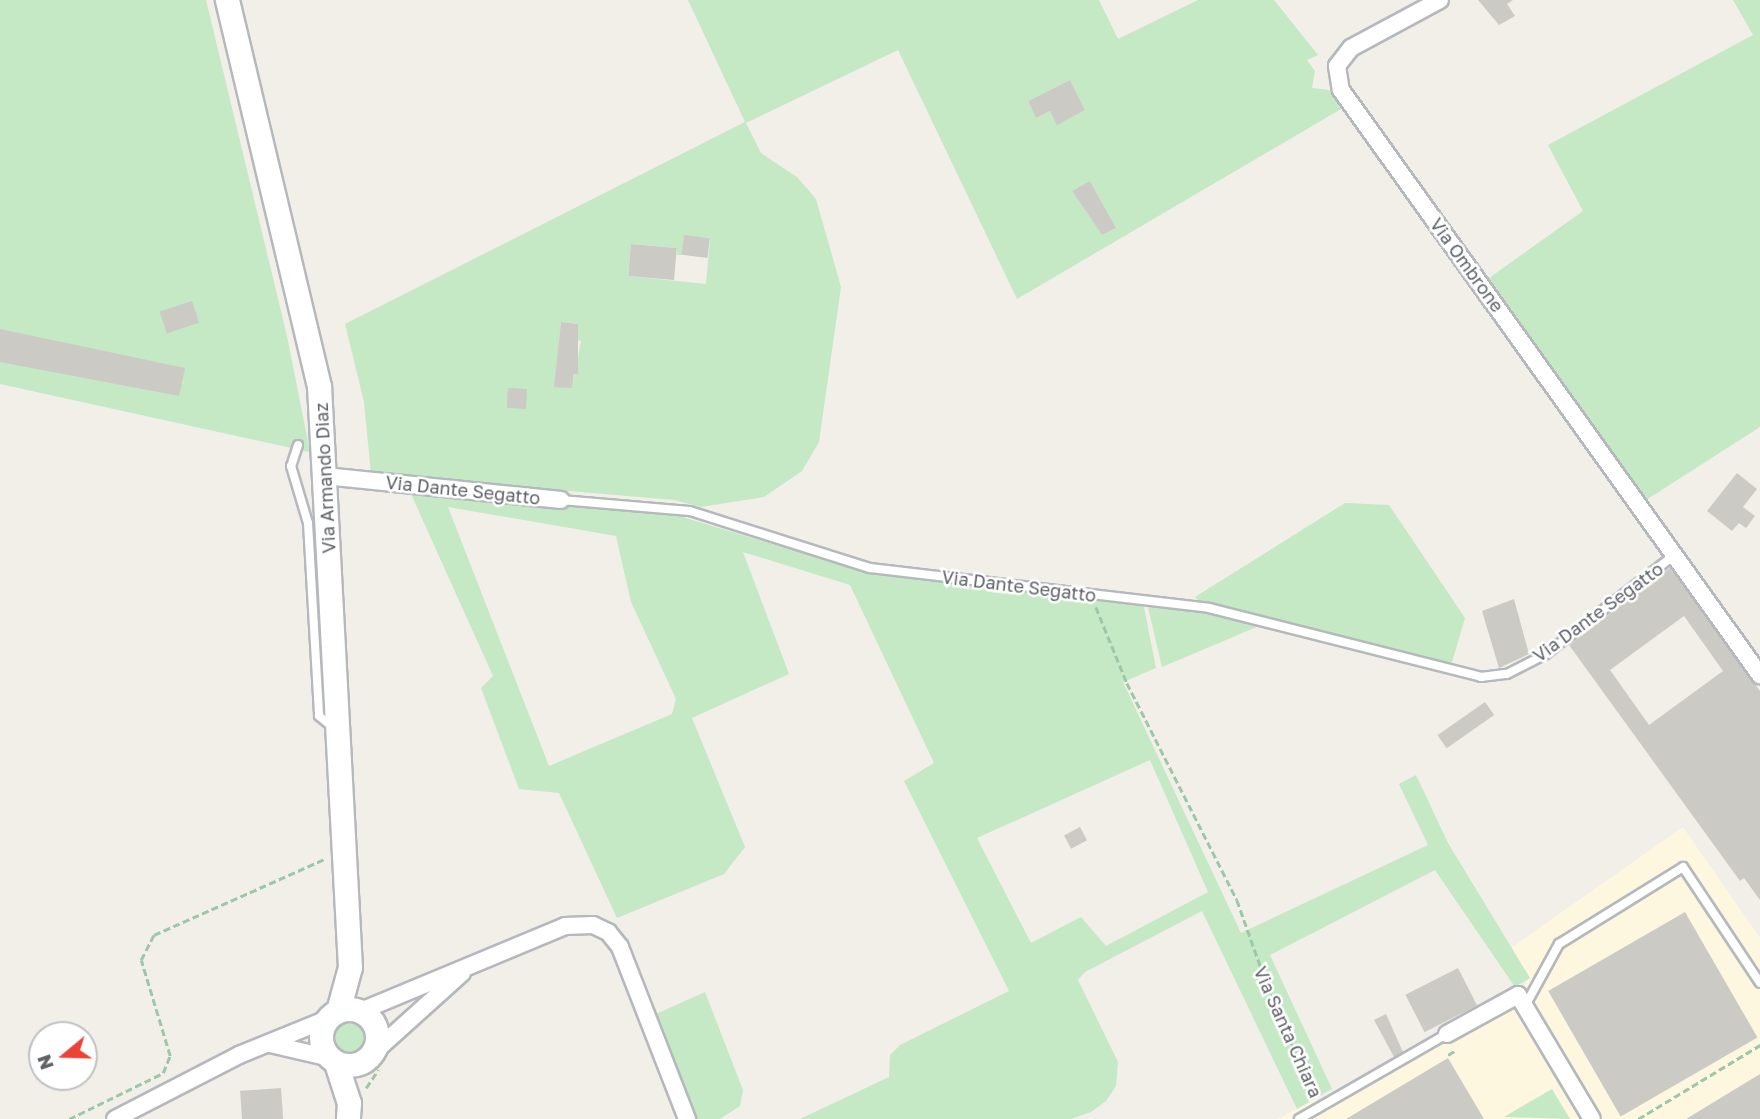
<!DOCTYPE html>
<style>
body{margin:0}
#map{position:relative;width:1760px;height:1119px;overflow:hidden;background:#f1efe8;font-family:"Golos Text",sans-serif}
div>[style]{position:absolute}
.commercial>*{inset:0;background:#fef7e0}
.green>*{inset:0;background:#c5e8c5}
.round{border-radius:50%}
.building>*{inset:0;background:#cccac5;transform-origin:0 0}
.path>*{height:2.5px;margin-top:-1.25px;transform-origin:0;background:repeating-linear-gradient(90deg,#9cc7a9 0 7px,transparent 0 10.5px)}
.roads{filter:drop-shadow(2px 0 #b5b8bc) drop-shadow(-2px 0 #b5b8bc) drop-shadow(0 2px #b5b8bc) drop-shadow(0 -2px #b5b8bc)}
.lane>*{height:8px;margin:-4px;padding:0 4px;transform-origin:4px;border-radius:4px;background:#fff}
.street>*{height:16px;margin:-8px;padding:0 8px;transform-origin:8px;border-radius:8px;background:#fff}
.secondary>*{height:23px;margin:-11.5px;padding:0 11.5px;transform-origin:11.5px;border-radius:11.5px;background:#fff}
.secondary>.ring{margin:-11.5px;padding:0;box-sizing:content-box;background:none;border:23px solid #fff;border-radius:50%}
span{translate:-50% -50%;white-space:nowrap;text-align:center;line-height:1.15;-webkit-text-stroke:5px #fff;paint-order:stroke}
.street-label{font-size:18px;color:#5f6368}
.north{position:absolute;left:28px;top:1021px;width:70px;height:70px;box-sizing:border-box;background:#fff;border:2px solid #bfc1c3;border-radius:50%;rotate:251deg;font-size:19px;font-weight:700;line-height:28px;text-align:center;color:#5f6368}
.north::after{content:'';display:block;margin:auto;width:24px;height:32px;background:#ea4335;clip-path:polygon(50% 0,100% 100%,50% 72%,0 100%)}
</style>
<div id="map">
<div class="commercial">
<div style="clip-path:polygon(1683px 827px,1760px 938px,1760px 1119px,1278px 1119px,1317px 1098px,1322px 1106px,1518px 995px,1529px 978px,1511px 948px)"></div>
</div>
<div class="green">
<div style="clip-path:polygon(0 0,206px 0,287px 336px,310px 452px,0 384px)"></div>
<div style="clip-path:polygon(evenodd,688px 0,1099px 0,1118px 39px,1198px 0,1274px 0,1318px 55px,1307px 60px,1315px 71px,1312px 88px,1329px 90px,1341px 109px,1017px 299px,898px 50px,746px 123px,761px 153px,797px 177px,816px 199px,841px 287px,819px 442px,802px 471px,764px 497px,701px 507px,674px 500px,371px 474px,364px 402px,345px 324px,745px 122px,688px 0,1070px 80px,1085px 110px,1057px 124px,1050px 111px,1036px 118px,1028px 101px,1070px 80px,688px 0,1090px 181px,1116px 228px,1102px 235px,1072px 191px,1090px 181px,688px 0,684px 236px,710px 238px,706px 284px,628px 276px,631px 244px,677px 248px,677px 255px,682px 255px,684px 236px,688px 0,561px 322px,578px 324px,577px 340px,581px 341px,572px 388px,555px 386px,561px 322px)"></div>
<div style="clip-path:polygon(1733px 0,1760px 0,1760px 427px,1646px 500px,1489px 278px,1583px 211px,1548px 145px,1753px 35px)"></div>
<div style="clip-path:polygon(evenodd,411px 494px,656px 509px,872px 574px,1143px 602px,1156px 668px,1123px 682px,1241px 933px,1428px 845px,1399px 784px,1416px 775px,1448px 843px,1530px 978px,1515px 987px,1435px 870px,1270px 955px,1332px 1089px,1297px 1109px,1202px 911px,1085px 972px,1078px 980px,1118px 1062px,1116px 1086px,1106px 1101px,1091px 1112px,1071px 1119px,800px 1119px,889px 1077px,890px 1055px,900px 1045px,1009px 991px,904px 781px,934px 763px,850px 585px,743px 552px,789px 674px,692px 718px,745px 847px,724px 874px,617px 918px,559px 793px,519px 789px,481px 688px,493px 676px,411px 494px,448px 507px,616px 536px,631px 602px,676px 699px,672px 714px,549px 766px,448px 507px,411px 494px,1150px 760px,1208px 892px,1106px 946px,1081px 917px,1031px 943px,977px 838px,1150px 760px)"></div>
<div style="clip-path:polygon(1345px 503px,1389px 505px,1465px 618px,1450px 669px,1266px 623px,1162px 667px,1147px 603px,1204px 606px,1195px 597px)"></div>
<div style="clip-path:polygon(705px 992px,743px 1090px,740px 1106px,720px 1119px,695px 1119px,656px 1014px)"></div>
<div class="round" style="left:333px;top:1021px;width:32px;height:32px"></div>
<div style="clip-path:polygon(1552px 1089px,1570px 1119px,1504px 1117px,1514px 1111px)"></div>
</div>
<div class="building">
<div style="clip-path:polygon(1478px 0,1513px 0,1507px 4px,1515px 16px,1499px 25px)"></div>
<div style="clip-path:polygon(1070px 80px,1085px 110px,1057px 125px,1050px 111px,1036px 118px,1028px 101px)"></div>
<div style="clip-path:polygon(1090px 181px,1116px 228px,1102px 235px,1072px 191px)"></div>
<div style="left:684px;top:235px;width:26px;height:20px;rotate:7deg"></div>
<div style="left:631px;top:244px;width:46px;height:32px;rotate:5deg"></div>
<div style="left:192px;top:301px;width:23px;height:34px;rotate:72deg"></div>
<div style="clip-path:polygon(561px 322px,578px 324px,578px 374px,574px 374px,572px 388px,554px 387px)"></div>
<div style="clip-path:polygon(0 329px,185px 368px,179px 396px,0 362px)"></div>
<div style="left:508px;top:388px;width:19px;height:20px;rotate:3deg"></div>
<div style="clip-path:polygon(1737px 473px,1757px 489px,1743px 507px,1755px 516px,1746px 528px,1739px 523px,1732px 531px,1707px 511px)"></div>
<div style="clip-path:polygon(evenodd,1670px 568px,1760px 691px,1760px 900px,1744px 878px,1740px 881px,1569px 645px,1670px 568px,1684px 616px,1723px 671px,1649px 725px,1610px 670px,1684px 616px)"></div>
<div style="clip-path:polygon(1514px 599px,1529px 654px,1499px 668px,1482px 611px)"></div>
<div style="left:1485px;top:702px;width:16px;height:58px;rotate:55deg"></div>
<div style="left:1080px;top:827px;width:15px;height:18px;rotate:62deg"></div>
<div style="left:1685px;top:912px;width:145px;height:158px;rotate:60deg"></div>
<div style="left:1458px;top:968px;width:42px;height:59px;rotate:63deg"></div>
<div style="clip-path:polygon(1386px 1014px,1403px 1052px,1394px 1057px,1374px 1020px)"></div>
<div style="clip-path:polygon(1448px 1058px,1484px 1119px,1346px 1119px)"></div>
<div style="clip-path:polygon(1760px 1074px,1760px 1119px,1686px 1119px)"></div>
<div style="left:281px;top:1088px;width:31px;height:41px;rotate:86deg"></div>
</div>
<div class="path">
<div style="left:1096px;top:607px;width:82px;rotate:67.8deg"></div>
<div style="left:1127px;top:683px;width:243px;rotate:63.1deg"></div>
<div style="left:1237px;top:900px;width:120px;rotate:70.5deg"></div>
<div style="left:1277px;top:1013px;width:90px;rotate:64.3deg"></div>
<div style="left:1448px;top:1055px;width:9px;rotate:-32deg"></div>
<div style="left:366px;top:1088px;width:22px;rotate:-56deg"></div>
<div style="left:69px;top:1119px;width:105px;rotate:-26.1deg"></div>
<div style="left:163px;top:1073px;width:18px;rotate:-68deg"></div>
<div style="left:170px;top:1056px;width:100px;rotate:-106.8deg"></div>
<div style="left:141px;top:960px;width:28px;rotate:-63deg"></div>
<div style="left:154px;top:935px;width:187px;rotate:-24deg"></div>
<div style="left:1638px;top:1119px;width:143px;rotate:-31.2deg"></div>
</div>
<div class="roads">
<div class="lane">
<div style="left:298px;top:445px;width:22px;rotate:108deg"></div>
<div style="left:291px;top:466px;width:59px;rotate:73.4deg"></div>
<div style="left:308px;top:523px;width:193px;rotate:86.7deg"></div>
<div style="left:319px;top:716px;width:19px;rotate:39deg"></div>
<div style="left:561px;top:500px;width:129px;rotate:4.9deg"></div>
<div style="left:690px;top:511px;width:189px;rotate:17.6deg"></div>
<div style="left:870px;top:568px;width:341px;rotate:6.7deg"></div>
<div style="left:1209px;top:608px;width:281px;rotate:14.2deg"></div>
<div style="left:1481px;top:677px;width:26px;rotate:-7deg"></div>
<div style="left:1507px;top:674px;width:44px;rotate:-27.1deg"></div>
<div style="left:1546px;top:654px;width:164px;rotate:-37.6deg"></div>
<div style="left:1525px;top:1006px;width:71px;rotate:-61.3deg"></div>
<div style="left:1559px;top:944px;width:146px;rotate:-31.8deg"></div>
<div style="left:1683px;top:867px;width:139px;rotate:56.4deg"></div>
<div style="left:1299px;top:1119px;width:171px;rotate:-29.9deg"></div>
</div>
<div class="street">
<div style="left:1440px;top:0;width:101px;rotate:151.7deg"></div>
<div style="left:1351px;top:48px;width:23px;rotate:128deg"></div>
<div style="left:1337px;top:66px;width:24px;rotate:81deg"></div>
<div style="left:1341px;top:90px;width:720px;rotate:54.39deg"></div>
<div style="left:325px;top:476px;width:237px;rotate:5.8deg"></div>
<div style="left:361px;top:1011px;width:221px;rotate:-22.6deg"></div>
<div style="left:565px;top:926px;width:28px;rotate:-2deg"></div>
<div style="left:593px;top:925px;width:17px;rotate:25deg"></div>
<div style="left:608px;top:932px;width:19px;rotate:51deg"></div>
<div style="left:620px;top:947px;width:185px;rotate:68.7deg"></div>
<div style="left:1447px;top:1034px;width:81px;rotate:-28.8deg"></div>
<div style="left:1518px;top:995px;width:144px;rotate:59.2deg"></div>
<div style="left:270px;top:1044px;width:62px;rotate:13.1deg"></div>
<div style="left:372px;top:1054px;width:121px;rotate:-42deg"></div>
<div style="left:115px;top:1119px;width:140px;rotate:-27.3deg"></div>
<div style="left:239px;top:1055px;width:95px;rotate:-22.2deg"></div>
</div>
<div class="secondary">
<div style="left:227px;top:0;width:397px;rotate:76.6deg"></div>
<div style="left:319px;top:386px;width:582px;rotate:86.95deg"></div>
<div style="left:350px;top:967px;width:46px;rotate:105.3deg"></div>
<div class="ring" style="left:321px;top:1009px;width:33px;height:33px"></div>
<div style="left:336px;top:1063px;width:42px;rotate:72deg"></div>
<div style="left:349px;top:1103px;width:16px;rotate:94deg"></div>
</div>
</div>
<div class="street-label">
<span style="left:1467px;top:265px;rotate:54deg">Via Ombrone</span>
<span style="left:325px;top:478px;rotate:-93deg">Via Armando Diaz</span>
<span style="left:463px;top:490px;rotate:6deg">Via Dante Segatto</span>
<span style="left:1019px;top:586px;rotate:7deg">Via Dante Segatto</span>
<span style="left:1598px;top:612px;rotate:-36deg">Via Dante Segatto</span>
<span style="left:1288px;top:1032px;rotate:66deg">Via Santa Chiara</span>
</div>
<div class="north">N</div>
</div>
